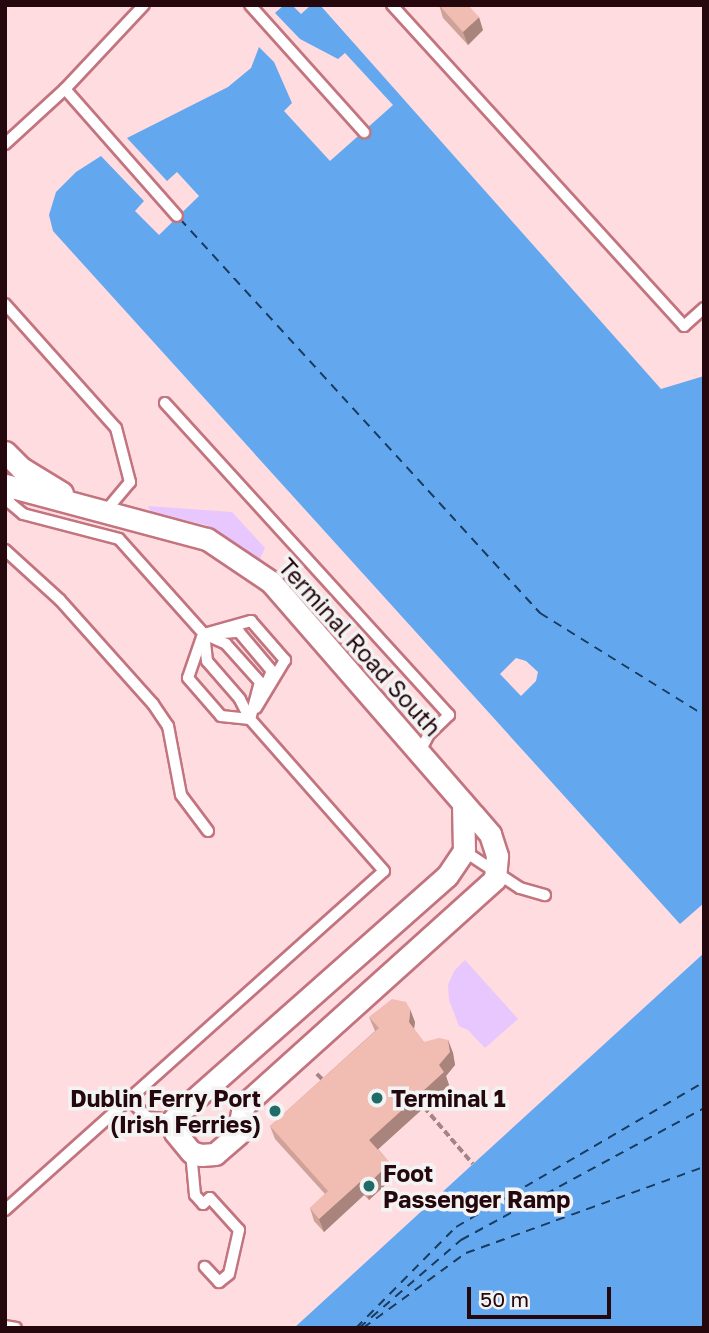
<!DOCTYPE html>
<style>
body{margin:0}
#map{position:relative;width:709px;height:1333px;overflow:hidden;background:#ffdcdf;font-family:"Golos Text",sans-serif}
div>[style]{position:absolute}
.green>*{inset:0;background:#e7c7fe}
.water>*{inset:0;background:#63a7ee}
.pier>*{inset:0;background:#ffdcdf}
.ferry>*{height:2px;margin-top:-1px;transform-origin:0;background:repeating-linear-gradient(90deg,#183b5f 0 9px,transparent 0 16px)}
.path>*{height:3.5px;margin-top:-1.75px;transform-origin:0;background:repeating-linear-gradient(90deg,#a58488 0 7px,transparent 0 10.5px)}
.roads{filter:drop-shadow(2px 0 #c2747f) drop-shadow(-2px 0 #c2747f) drop-shadow(0 2px #c2747f) drop-shadow(0 -2px #c2747f)}
.service>*{height:10px;margin:-5px;padding:0 5px;transform-origin:5px;border-radius:5px;background:#fff}
.minor>*{height:21px;margin:-10.5px;padding:0 10.5px;transform-origin:10.5px;border-radius:10.5px;background:#fff}
.wall>*{inset:0;background:#cfa299}
.shaded-wall>*{inset:0;background:#a9847d}
.building>*{inset:0;background:#f1bcb2}
.dots>*{width:19px;height:19px;translate:-50% -50%;box-sizing:border-box;border:4px solid #f3f3f3;border-radius:50%}
span{translate:-50% -50%;white-space:nowrap;text-align:center;line-height:1.15;-webkit-text-stroke:7px #f3f3f3;paint-order:stroke}
.street-label{font-size:23px;color:#24080d}
.poi-label{font-size:23px;color:#24080d;font-weight:700}
.right{translate:-100% -50%;text-align:right}
.left{translate:0 -50%;text-align:left}
.frame{position:absolute;inset:0;border:7px solid #24080d;pointer-events:none}
.scale{position:absolute;left:467px;top:1287px;width:144px;height:32px;box-sizing:border-box;border:4px solid #24080d;border-top:0;padding-left:9px;font-size:21px;line-height:24px;white-space:nowrap;color:#24080d;-webkit-text-stroke:5px #f3f3f3;paint-order:stroke}
</style>
<div id="map">
<div class="green">
<div style="clip-path:polygon(148px 506px,232px 512px,265px 548px,259px 561px,206px 525px,151px 512px)"></div>
<div style="clip-path:polygon(465px 960px,518px 1019px,485px 1048px,468px 1030px,459px 1026px,449px 1000px,448px 985px,454px 971px)"></div>
</div>
<div class="water">
<div style="clip-path:polygon(284px 5px,292px 5px,301px 14px,311px 5px,320px 5px,661px 389px,704px 376px,704px 903px,680px 924px,53px 231px,49px 215px,56px 192px,76px 172px,101px 156px,144px 201px,135px 211px,159px 235px,199px 196px,177px 172px,167px 181px,127px 138px,228px 87px,251px 68px,259px 47px,274px 62px,292px 103px,284px 111px,330px 161px,393px 105px,345px 53px,338px 59px,300px 39px,275px 13px)"></div>
<div style="clip-path:polygon(704px 953px,704px 1328px,294px 1328px,473px 1164px)"></div>
</div>
<div class="pier">
<div style="clip-path:polygon(516px 658px,526px 661px,538px 672px,536px 681px,521px 696px,500px 674px)"></div>
</div>
<div class="ferry">
<div style="left:180px;top:219px;width:534px;rotate:47.58deg"></div>
<div style="left:540px;top:613px;width:193px;rotate:31.9deg"></div>
<div style="left:356px;top:1328px;width:142px;rotate:-45.3deg"></div>
<div style="left:456px;top:1227px;width:287px;rotate:-30.3deg"></div>
<div style="left:359px;top:1328px;width:135px;rotate:-40.8deg"></div>
<div style="left:461px;top:1240px;width:277px;rotate:-28.5deg"></div>
<div style="left:363px;top:1328px;width:127px;rotate:-36.1deg"></div>
<div style="left:466px;top:1253px;width:253px;rotate:-19.9deg"></div>
<div style="left:701px;top:1328px;width:4px;rotate:-45deg"></div>
</div>
<div class="path">
<div style="left:317px;top:1074px;width:11px;rotate:45deg"></div>
<div style="left:424px;top:1107px;width:75px;rotate:49.3deg"></div>
</div>
<div class="roads">
<div class="service">
<div style="left:250px;top:5px;width:171px;rotate:48.1deg"></div>
<div style="left:392px;top:5px;width:434px;rotate:47.7deg"></div>
<div style="left:684px;top:326px;width:27px;rotate:-42deg"></div>
<div style="left:65px;top:89px;width:169px;rotate:48.6deg"></div>
<div style="left:5px;top:144px;width:81px;rotate:-42.5deg"></div>
<div style="left:65px;top:89px;width:115px;rotate:-46.8deg"></div>
<div style="left:5px;top:304px;width:166px;rotate:48.2deg"></div>
<div style="left:116px;top:428px;width:56px;rotate:75.5deg"></div>
<div style="left:130px;top:482px;width:38px;rotate:130deg"></div>
<div style="left:165px;top:403px;width:422px;rotate:47.7deg"></div>
<div style="left:449px;top:715px;width:28px;rotate:136deg"></div>
<div style="left:429px;top:734px;width:20px;rotate:117deg"></div>
<div style="left:5px;top:491px;width:13px;rotate:67deg"></div>
<div style="left:10px;top:503px;width:17px;rotate:40deg"></div>
<div style="left:23px;top:514px;width:99px;rotate:14.6deg"></div>
<div style="left:119px;top:539px;width:127px;rotate:48.2deg"></div>
<div style="left:204px;top:634px;width:24px;rotate:24deg"></div>
<div style="left:226px;top:644px;width:51px;rotate:48.2deg"></div>
<div style="left:260px;top:682px;width:38px;rotate:105deg"></div>
<div style="left:5px;top:550px;width:74px;rotate:42.3deg"></div>
<div style="left:60px;top:600px;width:140px;rotate:48.2deg"></div>
<div style="left:153px;top:704px;width:27px;rotate:56deg"></div>
<div style="left:168px;top:726px;width:70px;rotate:79.3deg"></div>
<div style="left:181px;top:795px;width:45px;rotate:53.1deg"></div>
<div style="left:223px;top:633px;width:16px;rotate:-4deg"></div>
<div style="left:239px;top:632px;width:51px;rotate:49.8deg"></div>
<div style="left:272px;top:671px;width:12px;rotate:114deg"></div>
<div style="left:204px;top:634px;width:49px;rotate:-15.5deg"></div>
<div style="left:251px;top:621px;width:52px;rotate:48.9deg"></div>
<div style="left:285px;top:660px;width:56px;rotate:121.1deg"></div>
<div style="left:202px;top:637px;width:43px;rotate:108.9deg"></div>
<div style="left:188px;top:678px;width:50px;rotate:49deg"></div>
<div style="left:221px;top:716px;width:29px;rotate:6deg"></div>
<div style="left:464px;top:851px;width:67px;rotate:33.5deg"></div>
<div style="left:520px;top:888px;width:26px;rotate:16deg"></div>
<div style="left:128px;top:1098px;width:27px;rotate:45deg"></div>
<div style="left:147px;top:1117px;width:26px;rotate:7deg"></div>
<div style="left:191px;top:1152px;width:43px;rotate:84.7deg"></div>
<div style="left:195px;top:1195px;width:12px;rotate:48deg"></div>
<div style="left:203px;top:1204px;width:9px;rotate:-41deg"></div>
<div style="left:210px;top:1198px;width:43px;rotate:47.8deg"></div>
<div style="left:239px;top:1230px;width:45px;rotate:102.8deg"></div>
<div style="left:229px;top:1274px;width:13px;rotate:141deg"></div>
<div style="left:219px;top:1282px;width:21px;rotate:-133deg"></div>
<div style="left:5px;top:1210px;width:508px;rotate:-41.81deg"></div>
<div style="left:384px;top:871px;width:203px;rotate:-131.4deg"></div>
<div style="left:250px;top:719px;width:22px;rotate:-117deg"></div>
<div style="left:240px;top:699px;width:50px;rotate:-131deg"></div>
<div style="left:207px;top:661px;width:27px;rotate:-96deg"></div>
<div style="left:5px;top:1326px;width:11px;rotate:10deg"></div>
</div>
<div class="minor">
<div style="left:5px;top:452px;width:23px;rotate:45deg"></div>
<div style="left:21px;top:468px;width:48px;rotate:31.4deg"></div>
<div style="left:5px;top:485px;width:209px;rotate:15deg"></div>
<div style="left:207px;top:539px;width:77px;rotate:33.9deg"></div>
<div style="left:271px;top:582px;width:334px;rotate:49deg"></div>
<div style="left:490px;top:834px;width:23px;rotate:72deg"></div>
<div style="left:497px;top:856px;width:23px;rotate:95deg"></div>
<div style="left:495px;top:879px;width:339px;rotate:138deg"></div>
<div style="left:243px;top:1106px;width:28px;rotate:100deg"></div>
<div style="left:238px;top:1134px;width:30px;rotate:139deg"></div>
<div style="left:215px;top:1154px;width:14px;rotate:176deg"></div>
<div style="left:201px;top:1155px;width:10px;rotate:-163deg"></div>
<div style="left:191px;top:1152px;width:26px;rotate:-129deg"></div>
<div style="left:175px;top:1132px;width:12px;rotate:-99deg"></div>
<div style="left:173px;top:1120px;width:11px;rotate:-49deg"></div>
<div style="left:180px;top:1112px;width:356px;rotate:-41.5deg"></div>
<div style="left:447px;top:876px;width:30px;rotate:-56deg"></div>
<div style="left:464px;top:851px;width:48px;rotate:-91.2deg"></div>
</div>
</div>
<div class="wall">
<div style="clip-path:polygon(439px 5px,483px 30px,468px 45px,443px 18px)"></div>
<div style="clip-path:polygon(369px 1017px,415px 1022px,414px 1029px,424px 1042px,448px 1040px,453px 1053px,455px 1065px,446px 1076px,449px 1085px,378px 1149px,390px 1163px,395px 1176px,369px 1200px,364px 1195px,324px 1232px,314px 1221px,310px 1208px,325px 1194px,275px 1139px,270px 1126px,375px 1031px)"></div>
</div>
<div class="shaded-wall">
<div style="clip-path:polygon(479px 17px,483px 30px,468px 45px,463px 32px)"></div>
<div style="clip-path:polygon(410px 1009px,415px 1022px,413px 1035px,409px 1022px)"></div>
<div style="clip-path:polygon(448px 1040px,453px 1053px,455px 1065px,446px 1076px,449px 1085px,374px 1153px,369px 1140px,439px 1065px)"></div>
<div style="clip-path:polygon(390px 1163px,395px 1176px,369px 1200px,365px 1187px)"></div>
<div style="clip-path:polygon(360px 1182px,364px 1195px,324px 1232px,319px 1219px)"></div>
</div>
<div class="building">
<div style="clip-path:polygon(439px 5px,468px 5px,479px 17px,463px 32px)"></div>
<div style="clip-path:polygon(392px 999px,406px 1002px,410px 1009px,409px 1022px,424px 1042px,439px 1038px,448px 1040px,450px 1052px,439px 1065px,444px 1072px,369px 1140px,390px 1163px,365px 1187px,360px 1182px,319px 1219px,310px 1208px,328px 1191px,270px 1126px,379px 1028px,369px 1017px)"></div>
</div>
<div class="dots">
<div style="left:377px;top:1098px;background:#1f6b68"></div>
<div style="left:275px;top:1111px;background:#1f6b68"></div>
<div style="left:369px;top:1186px;background:#1f6b68"></div>
</div>
<div class="street-label">
<span style="left:360px;top:647px;rotate:48deg">Terminal Road South</span>
</div>
<div class="poi-label">
<span class="right" style="left:261px;top:1111px">Dublin Ferry Port<br>(Irish Ferries)</span>
<span class="left" style="left:391px;top:1098px">Terminal 1</span>
<span class="left" style="left:383px;top:1186px">Foot<br>Passenger Ramp</span>
</div>
<div class="frame"></div>
<div class="scale">50 m</div>
</div>
